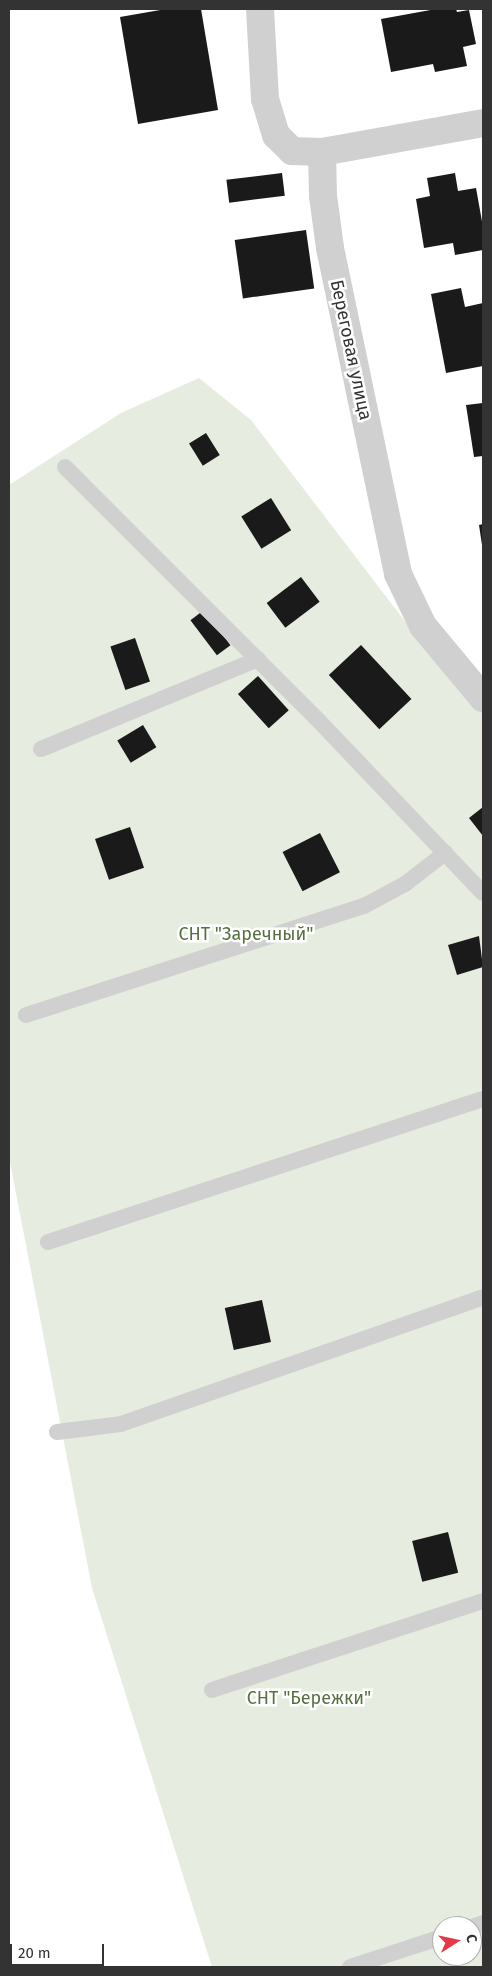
<!DOCTYPE html>
<meta charset="utf-8">
<style>
body{margin:0}
#map{position:relative;width:492px;height:1976px;overflow:hidden;background:#fff;font-family:"Fira Sans",sans-serif}
div>[style]{position:absolute}
.green>*{inset:0;background:#e6ecdf}
.building>*{inset:0;background:#1a1a1a;transform-origin:0 0}
.lane>*{height:16px;margin:-8px;padding:0 8px;transform-origin:8px;border-radius:8px;background:#d0d0d0}
.street>*{height:28px;margin:-14px;padding:0 14px;transform-origin:14px;border-radius:14px;background:#d0d0d0}
span{translate:-50% -50%;white-space:nowrap;text-align:center;line-height:1.15;-webkit-text-stroke:5px #fff;paint-order:stroke}
.street-label{font-size:18px;color:#333}
.park-label{font-size:18px;color:#56703f}
.frame{position:absolute;inset:0;border:10px solid #333;pointer-events:none}
.north{position:absolute;left:432px;top:1916px;width:50px;height:50px;box-sizing:border-box;background:#fff;border:1px solid #adadad;border-radius:50%;rotate:80deg;font-size:14px;font-weight:700;line-height:20px;text-align:center;color:#333}
.north::after{content:'';display:block;margin:auto;width:18px;height:22px;background:#e63946;clip-path:polygon(50% 0,100% 100%,50% 72%,0 100%)}
.scale{position:absolute;left:10px;top:1944px;width:94px;height:22px;box-sizing:border-box;border:2px solid #333;border-top:0;padding-left:6px;font-size:15px;line-height:18px;white-space:nowrap;color:#333;-webkit-text-stroke:4px #fff;paint-order:stroke}
</style>
<div id="map">
<div class="green">
<div style="clip-path:polygon(evenodd,199px 378px,251px 420px,410px 628px,483px 711px,483px 1967px,212px 1967px,92px 1588px,9px 1157px,9px 485px,121px 413px,199px 378px,442px 1926px,472px 1926px,472px 1956px,442px 1956px,442px 1926px)"></div>
</div>
<div class="building">
<div style="clip-path:polygon(166px 9px,201px 9px,218px 110px,138px 124px,120px 17px)"></div>
<div style="clip-path:polygon(436px 9px,456px 9px,457px 12px,469px 10px,476px 44px,463px 47px,467px 66px,435px 72px,433px 64px,391px 72px,381px 19px)"></div>
<div style="left:282px;top:173px;width:23px;height:56px;rotate:83deg"></div>
<div style="clip-path:polygon(455px 173px,458px 191px,476px 188px,483px 227px,483px 250px,455px 255px,453px 243px,424px 248px,416px 199px,430px 196px,427px 178px)"></div>
<div style="left:306px;top:230px;width:59px;height:72px;rotate:82deg"></div>
<div style="clip-path:polygon(461px 288px,465px 307px,483px 303px,483px 366px,446px 373px,431px 294px)"></div>
<div style="clip-path:polygon(483px 403px,483px 456px,474px 457px,466px 405px)"></div>
<div style="left:206px;top:433px;width:26px;height:20px;rotate:58deg"></div>
<div style="left:271px;top:498px;width:38px;height:35px;rotate:58deg"></div>
<div style="clip-path:polygon(483px 524px,483px 545px,482px 545px,479px 525px)"></div>
<div style="left:301px;top:577px;width:31px;height:43px;rotate:53deg"></div>
<div style="left:204px;top:610px;width:44px;height:17px;rotate:53deg"></div>
<div style="left:135px;top:638px;width:46px;height:26px;rotate:71deg"></div>
<div style="left:361px;top:645px;width:74px;height:44px;rotate:47deg"></div>
<div style="left:258px;top:676px;width:46px;height:27px;rotate:48deg"></div>
<div style="left:143px;top:725px;width:26px;height:30px;rotate:59deg"></div>
<div style="clip-path:polygon(483px 807px,483px 836px,469px 818px)"></div>
<div style="left:130px;top:827px;width:43px;height:37px;rotate:71deg"></div>
<div style="left:320px;top:833px;width:44px;height:42px;rotate:63deg"></div>
<div style="clip-path:polygon(479px 936px,483px 967px,457px 975px,448px 945px)"></div>
<div style="left:262px;top:1300px;width:43px;height:38px;rotate:78deg"></div>
<div style="left:448px;top:1532px;width:42px;height:37px;rotate:76deg"></div>
</div>
<div class="lane">
<div style="left:65px;top:467px;width:358px;rotate:45deg"></div>
<div style="left:318px;top:720px;width:239px;rotate:46.4deg"></div>
<div style="left:41px;top:749px;width:235px;rotate:-22.5deg"></div>
<div style="left:26px;top:1015px;width:355px;rotate:-17.9deg"></div>
<div style="left:364px;top:906px;width:47px;rotate:-28.2deg"></div>
<div style="left:405px;top:884px;width:51px;rotate:-37.8deg"></div>
<div style="left:48px;top:1242px;width:458px;rotate:-18.2deg"></div>
<div style="left:57px;top:1432px;width:64px;rotate:-7.1deg"></div>
<div style="left:121px;top:1424px;width:384px;rotate:-19.3deg"></div>
<div style="left:212px;top:1690px;width:285px;rotate:-18.2deg"></div>
<div style="left:472px;top:1927px;width:12px;rotate:-20deg"></div>
<div style="left:350px;top:1967px;width:97px;rotate:-18.1deg"></div>
</div>
<div class="street">
<div style="left:260px;top:9px;width:90px;rotate:86.8deg"></div>
<div style="left:265px;top:99px;width:38px;rotate:73deg"></div>
<div style="left:276px;top:135px;width:23px;rotate:45deg"></div>
<div style="left:292px;top:151px;width:30px;rotate:2deg"></div>
<div style="left:322px;top:152px;width:44px;rotate:88.7deg"></div>
<div style="left:323px;top:196px;width:52px;rotate:82.3deg"></div>
<div style="left:330px;top:248px;width:333px;rotate:78.2deg"></div>
<div style="left:398px;top:574px;width:58px;rotate:64.3deg"></div>
<div style="left:423px;top:626px;width:94px;rotate:50.2deg"></div>
<div style="left:322px;top:152px;width:164px;rotate:-10.2deg"></div>
</div>
<div class="street-label">
<span style="left:351px;top:350px;rotate:78deg">Береговая улица</span>
</div>
<div class="park-label">
<span style="left:246px;top:934px">СНТ "Заречный"</span>
<span style="left:309px;top:1698px">СНТ "Бережки"</span>
</div>
<div class="frame"></div>
<div class="north">С</div>
<div class="scale">20 m</div>
</div>
